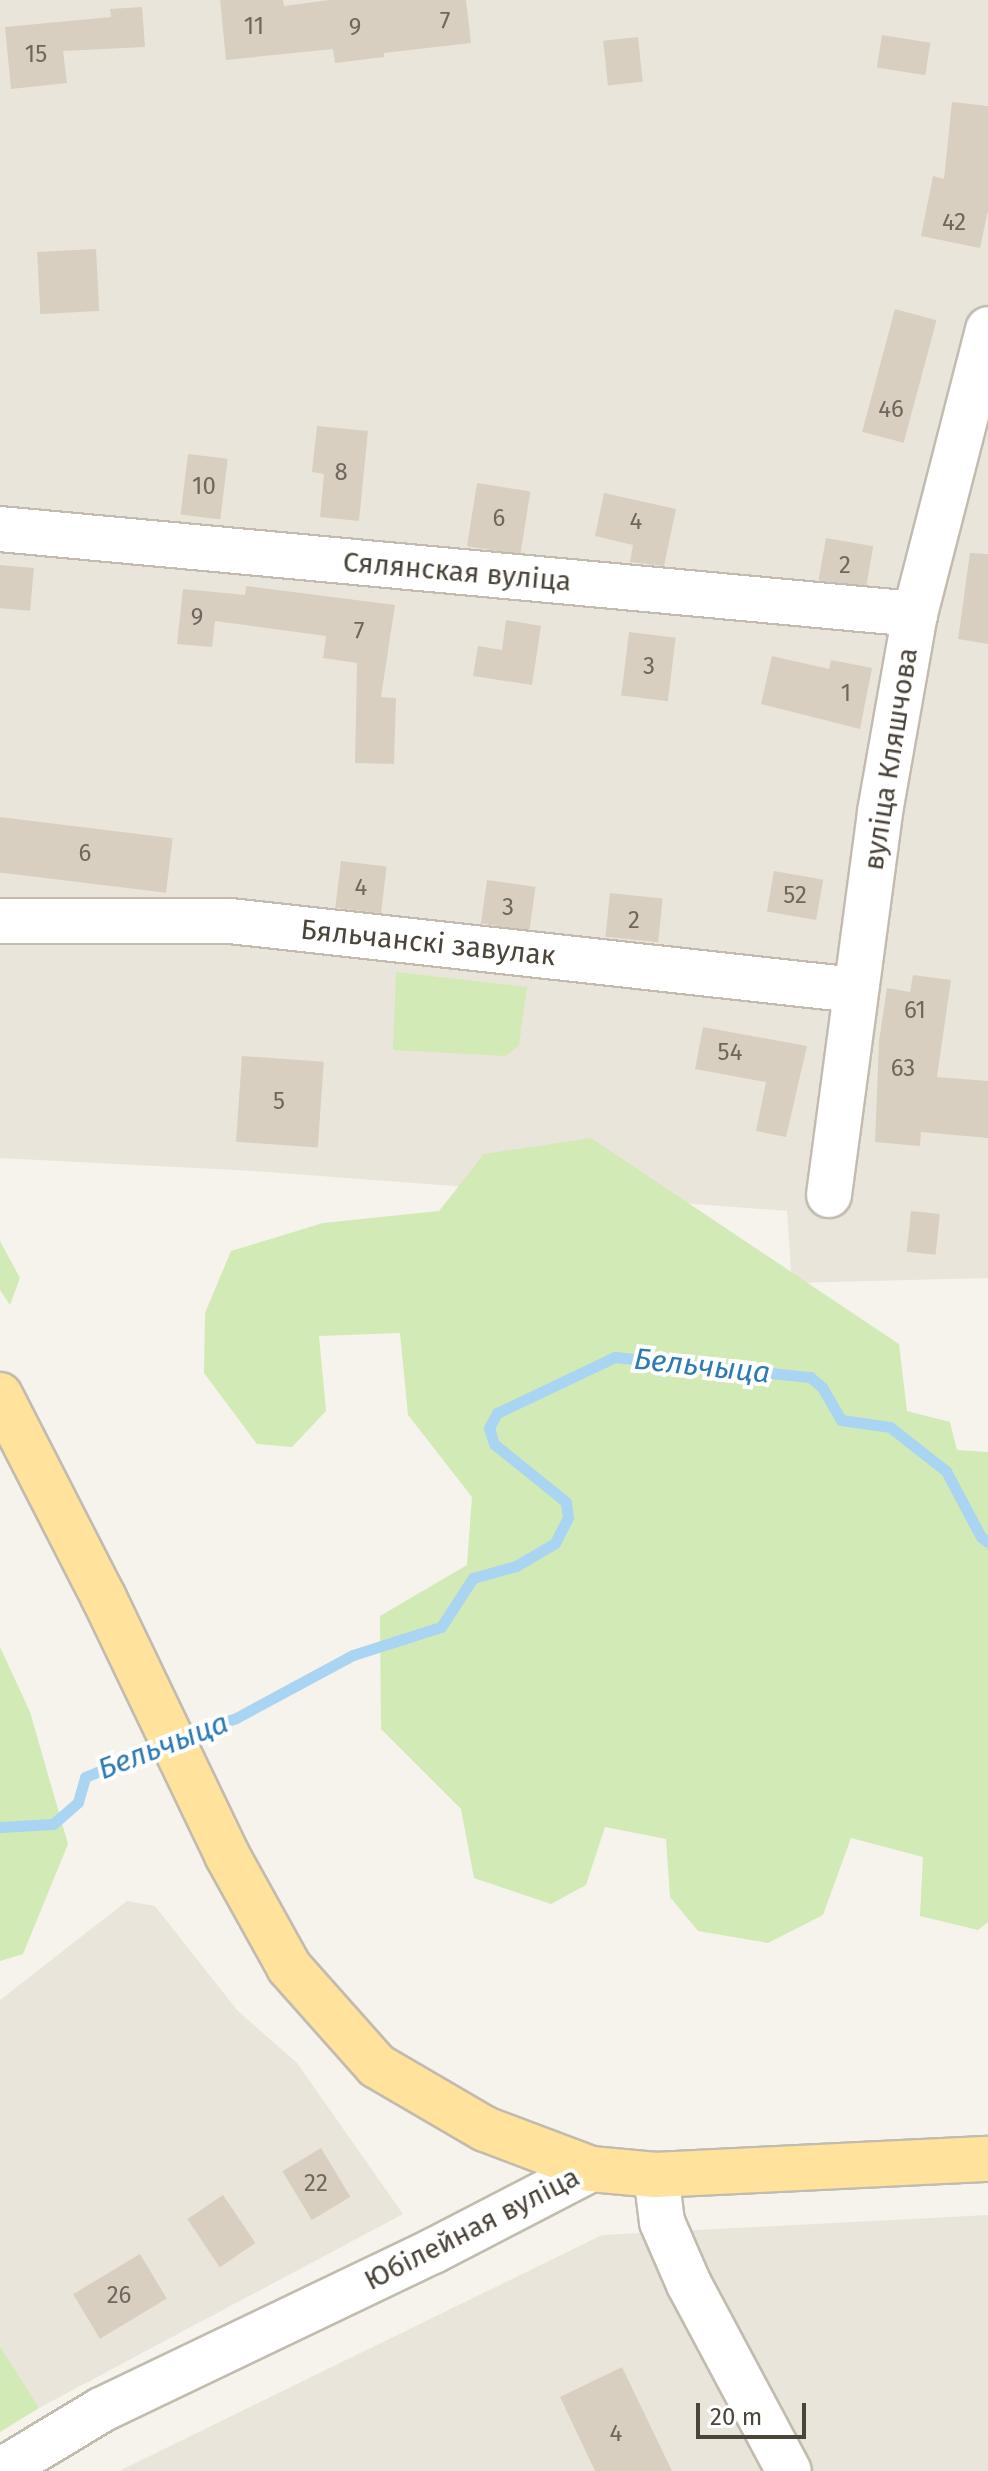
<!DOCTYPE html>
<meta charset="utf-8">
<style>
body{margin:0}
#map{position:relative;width:988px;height:2471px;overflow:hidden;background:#f6f3ec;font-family:"Fira Sans",sans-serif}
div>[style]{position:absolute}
.residential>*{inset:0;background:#eae5da}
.green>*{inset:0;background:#d2eab5}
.stream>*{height:11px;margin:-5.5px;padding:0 5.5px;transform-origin:5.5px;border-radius:5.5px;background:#a9d4f2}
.building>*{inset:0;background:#d8cfc1;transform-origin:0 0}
.roads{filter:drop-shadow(2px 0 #c2bbae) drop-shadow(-2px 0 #c2bbae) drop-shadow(0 2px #c2bbae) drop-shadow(0 -2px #c2bbae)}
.minor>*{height:44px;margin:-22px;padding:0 22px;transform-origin:22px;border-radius:22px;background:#fff}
.major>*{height:44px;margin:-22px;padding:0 22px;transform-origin:22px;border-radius:22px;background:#ffe39c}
span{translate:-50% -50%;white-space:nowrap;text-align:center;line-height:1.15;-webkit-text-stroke:8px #fff;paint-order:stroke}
.number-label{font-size:24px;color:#6e675b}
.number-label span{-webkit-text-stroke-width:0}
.street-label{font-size:28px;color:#4b4439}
.water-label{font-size:30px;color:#2e7ab2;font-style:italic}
.scale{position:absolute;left:696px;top:2403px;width:110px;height:36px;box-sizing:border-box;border:4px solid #4b4439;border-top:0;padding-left:10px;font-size:24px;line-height:28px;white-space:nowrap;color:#4b4439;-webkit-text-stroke:6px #fff;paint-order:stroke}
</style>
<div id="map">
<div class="residential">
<div style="clip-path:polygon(0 0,988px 0,988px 1278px,792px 1283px,787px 1211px,254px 1171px,0 1158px)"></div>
<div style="clip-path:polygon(127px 1901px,155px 1906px,237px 2010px,297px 2063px,403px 2214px,39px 2408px,0 2357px,0 2000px)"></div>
<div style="clip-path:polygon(988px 2215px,988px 2471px,119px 2471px,602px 2235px)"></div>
</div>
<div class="green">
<div style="clip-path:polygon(396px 972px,527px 987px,519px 1045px,506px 1056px,393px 1050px)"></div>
<div style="clip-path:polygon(591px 1138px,899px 1344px,907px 1411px,950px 1422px,957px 1450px,988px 1452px,988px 1922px,978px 1930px,920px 1916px,923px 1857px,851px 1838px,823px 1915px,768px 1943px,698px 1931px,670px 1897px,666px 1839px,605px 1827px,586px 1885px,551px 1904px,474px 1878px,461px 1809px,381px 1729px,380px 1616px,467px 1565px,472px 1497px,408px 1415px,400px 1333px,319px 1336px,326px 1411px,292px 1447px,257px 1444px,204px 1373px,205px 1313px,231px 1251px,323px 1223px,439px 1211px,484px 1154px)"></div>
<div style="clip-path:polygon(0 1241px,20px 1278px,10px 1305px,0 1290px)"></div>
<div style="clip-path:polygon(0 1647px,30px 1712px,68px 1844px,23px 1954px,0 1961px)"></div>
<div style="clip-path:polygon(0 2346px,39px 2408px,0 2432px)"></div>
</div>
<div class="stream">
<div style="left:181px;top:1738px;width:59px;rotate:-20deg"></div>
<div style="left:236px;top:1718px;width:133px;rotate:-28.3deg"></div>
<div style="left:353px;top:1655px;width:92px;rotate:-17.7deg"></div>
<div style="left:441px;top:1627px;width:59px;rotate:-56.9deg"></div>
<div style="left:473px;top:1578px;width:45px;rotate:-15.6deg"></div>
<div style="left:516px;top:1566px;width:45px;rotate:-30.5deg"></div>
<div style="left:555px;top:1543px;width:29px;rotate:-63deg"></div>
<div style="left:568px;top:1517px;width:15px;rotate:-98deg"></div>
<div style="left:566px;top:1502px;width:92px;rotate:-141.1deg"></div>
<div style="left:494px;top:1444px;width:17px;rotate:-107deg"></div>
<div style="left:489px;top:1428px;width:17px;rotate:-62deg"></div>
<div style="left:497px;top:1413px;width:131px;rotate:-25.4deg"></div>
<div style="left:615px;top:1357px;width:196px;rotate:5.9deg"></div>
<div style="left:810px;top:1377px;width:16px;rotate:40deg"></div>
<div style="left:822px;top:1387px;width:38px;rotate:60deg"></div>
<div style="left:841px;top:1420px;width:49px;rotate:8.1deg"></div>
<div style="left:890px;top:1427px;width:71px;rotate:38.2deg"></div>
<div style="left:946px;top:1471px;width:75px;rotate:62.1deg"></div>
<div style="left:981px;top:1537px;width:9px;rotate:36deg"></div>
<div style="left:0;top:1827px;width:53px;rotate:-3.2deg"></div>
<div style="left:53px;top:1824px;width:33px;rotate:-41deg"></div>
<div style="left:78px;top:1802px;width:26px;rotate:-74deg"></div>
<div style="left:85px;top:1777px;width:87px;rotate:-22.4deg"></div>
</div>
<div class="building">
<div style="clip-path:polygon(220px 0,283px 0,284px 6px,329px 0,466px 0,471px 43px,384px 53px,384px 57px,335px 63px,333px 49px,226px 60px)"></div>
<div style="clip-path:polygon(142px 7px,145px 47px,63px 51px,67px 83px,11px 89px,5px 27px,111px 17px,110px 9px)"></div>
<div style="left:882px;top:35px;width:49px;height:33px;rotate:9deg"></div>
<div style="left:638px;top:37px;width:45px;height:35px;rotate:84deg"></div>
<div style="clip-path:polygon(952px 102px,988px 106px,988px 210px,980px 248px,921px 236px,933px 176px,944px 179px)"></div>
<div style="left:96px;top:249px;width:62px;height:59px;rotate:87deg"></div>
<div style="left:895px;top:309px;width:43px;height:127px;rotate:15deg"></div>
<div style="clip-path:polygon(317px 426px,368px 431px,359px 521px,320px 517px,324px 474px,312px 472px)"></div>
<div style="left:188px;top:454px;width:40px;height:61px;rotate:7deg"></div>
<div style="left:477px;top:483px;width:54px;height:64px;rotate:9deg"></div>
<div style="clip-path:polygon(604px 493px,676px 509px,664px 566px,630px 562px,633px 545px,595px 536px)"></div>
<div style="left:826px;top:538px;width:48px;height:43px;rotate:10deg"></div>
<div style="clip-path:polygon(970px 553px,988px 554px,988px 644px,958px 639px)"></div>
<div style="left:0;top:565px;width:34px;height:43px;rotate:5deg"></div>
<div style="clip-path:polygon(246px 586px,395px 605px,381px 697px,396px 698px,394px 764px,355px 763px,357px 663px,323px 658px,326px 636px,215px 621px,212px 647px,177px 644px,183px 589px,245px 595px)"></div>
<div style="clip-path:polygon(506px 620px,541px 626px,532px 685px,473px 676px,478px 646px,502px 650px)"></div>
<div style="left:629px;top:632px;width:47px;height:64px;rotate:7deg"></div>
<div style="clip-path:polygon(772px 656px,829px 669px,831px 660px,872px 668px,860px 729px,761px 704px)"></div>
<div style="left:0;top:817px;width:174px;height:55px;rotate:7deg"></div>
<div style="left:341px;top:861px;width:46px;height:47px;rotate:7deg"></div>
<div style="left:774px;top:871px;width:50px;height:41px;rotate:10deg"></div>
<div style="left:487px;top:880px;width:49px;height:44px;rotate:8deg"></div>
<div style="left:610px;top:893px;width:53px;height:44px;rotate:6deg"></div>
<div style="clip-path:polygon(913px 975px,951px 980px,937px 1077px,988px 1081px,988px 1138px,921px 1132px,920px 1146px,875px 1142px,879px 1041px,887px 988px,910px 992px)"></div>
<div style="clip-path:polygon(703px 1027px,807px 1046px,786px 1137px,756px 1131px,766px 1082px,695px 1069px)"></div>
<div style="left:242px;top:1056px;width:82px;height:86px;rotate:4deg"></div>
<div style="left:911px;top:1211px;width:29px;height:41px;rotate:6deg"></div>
<div style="left:321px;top:2148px;width:57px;height:45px;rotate:59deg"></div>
<div style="left:223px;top:2195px;width:58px;height:43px;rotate:56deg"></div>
<div style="left:140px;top:2254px;width:52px;height:78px;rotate:59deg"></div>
<div style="clip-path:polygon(622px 2367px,672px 2471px,595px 2471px,560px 2397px)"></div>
</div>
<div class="roads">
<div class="minor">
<div style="left:0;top:529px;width:919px;rotate:5.31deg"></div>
<div style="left:0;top:921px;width:230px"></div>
<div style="left:230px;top:921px;width:629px;rotate:6.3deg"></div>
<div style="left:829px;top:1195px;width:386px;rotate:-82.4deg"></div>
<div style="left:880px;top:812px;width:201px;rotate:-80deg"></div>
<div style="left:915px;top:614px;width:294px;rotate:-75.6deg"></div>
<div style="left:656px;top:2175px;width:47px;rotate:82.7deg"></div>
<div style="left:662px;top:2222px;width:68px;rotate:66.5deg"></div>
<div style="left:689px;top:2284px;width:212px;rotate:61.9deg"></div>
<div style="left:0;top:2471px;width:118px;rotate:-31.1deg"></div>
<div style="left:101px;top:2410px;width:368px;rotate:-25.6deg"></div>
<div style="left:433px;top:2251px;width:178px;rotate:-27.4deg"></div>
</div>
<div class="major">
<div style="left:0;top:1395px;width:228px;rotate:62.9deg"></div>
<div style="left:104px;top:1598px;width:285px;rotate:64.4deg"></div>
<div style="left:227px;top:1855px;width:128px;rotate:61deg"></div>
<div style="left:289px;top:1967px;width:132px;rotate:48.4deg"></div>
<div style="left:377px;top:2066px;width:125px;rotate:30.3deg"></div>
<div style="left:485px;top:2129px;width:113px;rotate:20.7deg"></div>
<div style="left:591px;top:2169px;width:65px;rotate:5.3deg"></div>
<div style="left:656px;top:2175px;width:332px;rotate:-2.8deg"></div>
</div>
</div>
<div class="number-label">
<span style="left:445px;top:22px">7</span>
<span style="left:254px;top:27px">11</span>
<span style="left:355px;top:28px">9</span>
<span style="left:36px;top:55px">15</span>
<span style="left:954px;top:223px">42</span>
<span style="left:891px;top:410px">46</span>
<span style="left:341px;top:473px">8</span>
<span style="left:204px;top:487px">10</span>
<span style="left:499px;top:519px">6</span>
<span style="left:636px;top:522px">4</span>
<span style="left:845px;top:566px">2</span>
<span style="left:197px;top:618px">9</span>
<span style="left:359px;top:632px">7</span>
<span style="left:649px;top:667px">3</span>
<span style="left:846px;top:694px">1</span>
<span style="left:85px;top:854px">6</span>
<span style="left:361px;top:888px">4</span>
<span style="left:795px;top:896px">52</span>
<span style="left:508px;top:908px">3</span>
<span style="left:634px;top:921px">2</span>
<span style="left:915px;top:1011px">61</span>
<span style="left:730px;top:1053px">54</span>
<span style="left:903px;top:1069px">63</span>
<span style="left:279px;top:1102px">5</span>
<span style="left:316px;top:2184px">22</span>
<span style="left:119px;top:2296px">26</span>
<span style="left:616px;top:2434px">4</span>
</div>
<div class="street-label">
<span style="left:457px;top:572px;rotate:5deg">Сялянская вуліца</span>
<span style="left:891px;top:759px;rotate:-81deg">вуліца Кляшчова</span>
<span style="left:428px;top:943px;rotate:6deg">Бяльчанскі завулак</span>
<span style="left:472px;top:2229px;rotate:-27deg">Юбілейная вуліца</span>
</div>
<div class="water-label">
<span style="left:702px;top:1366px;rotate:6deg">Бельчыца</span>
<span style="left:163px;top:1746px;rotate:-21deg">Бельчыца</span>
</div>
<div class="scale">20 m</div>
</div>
